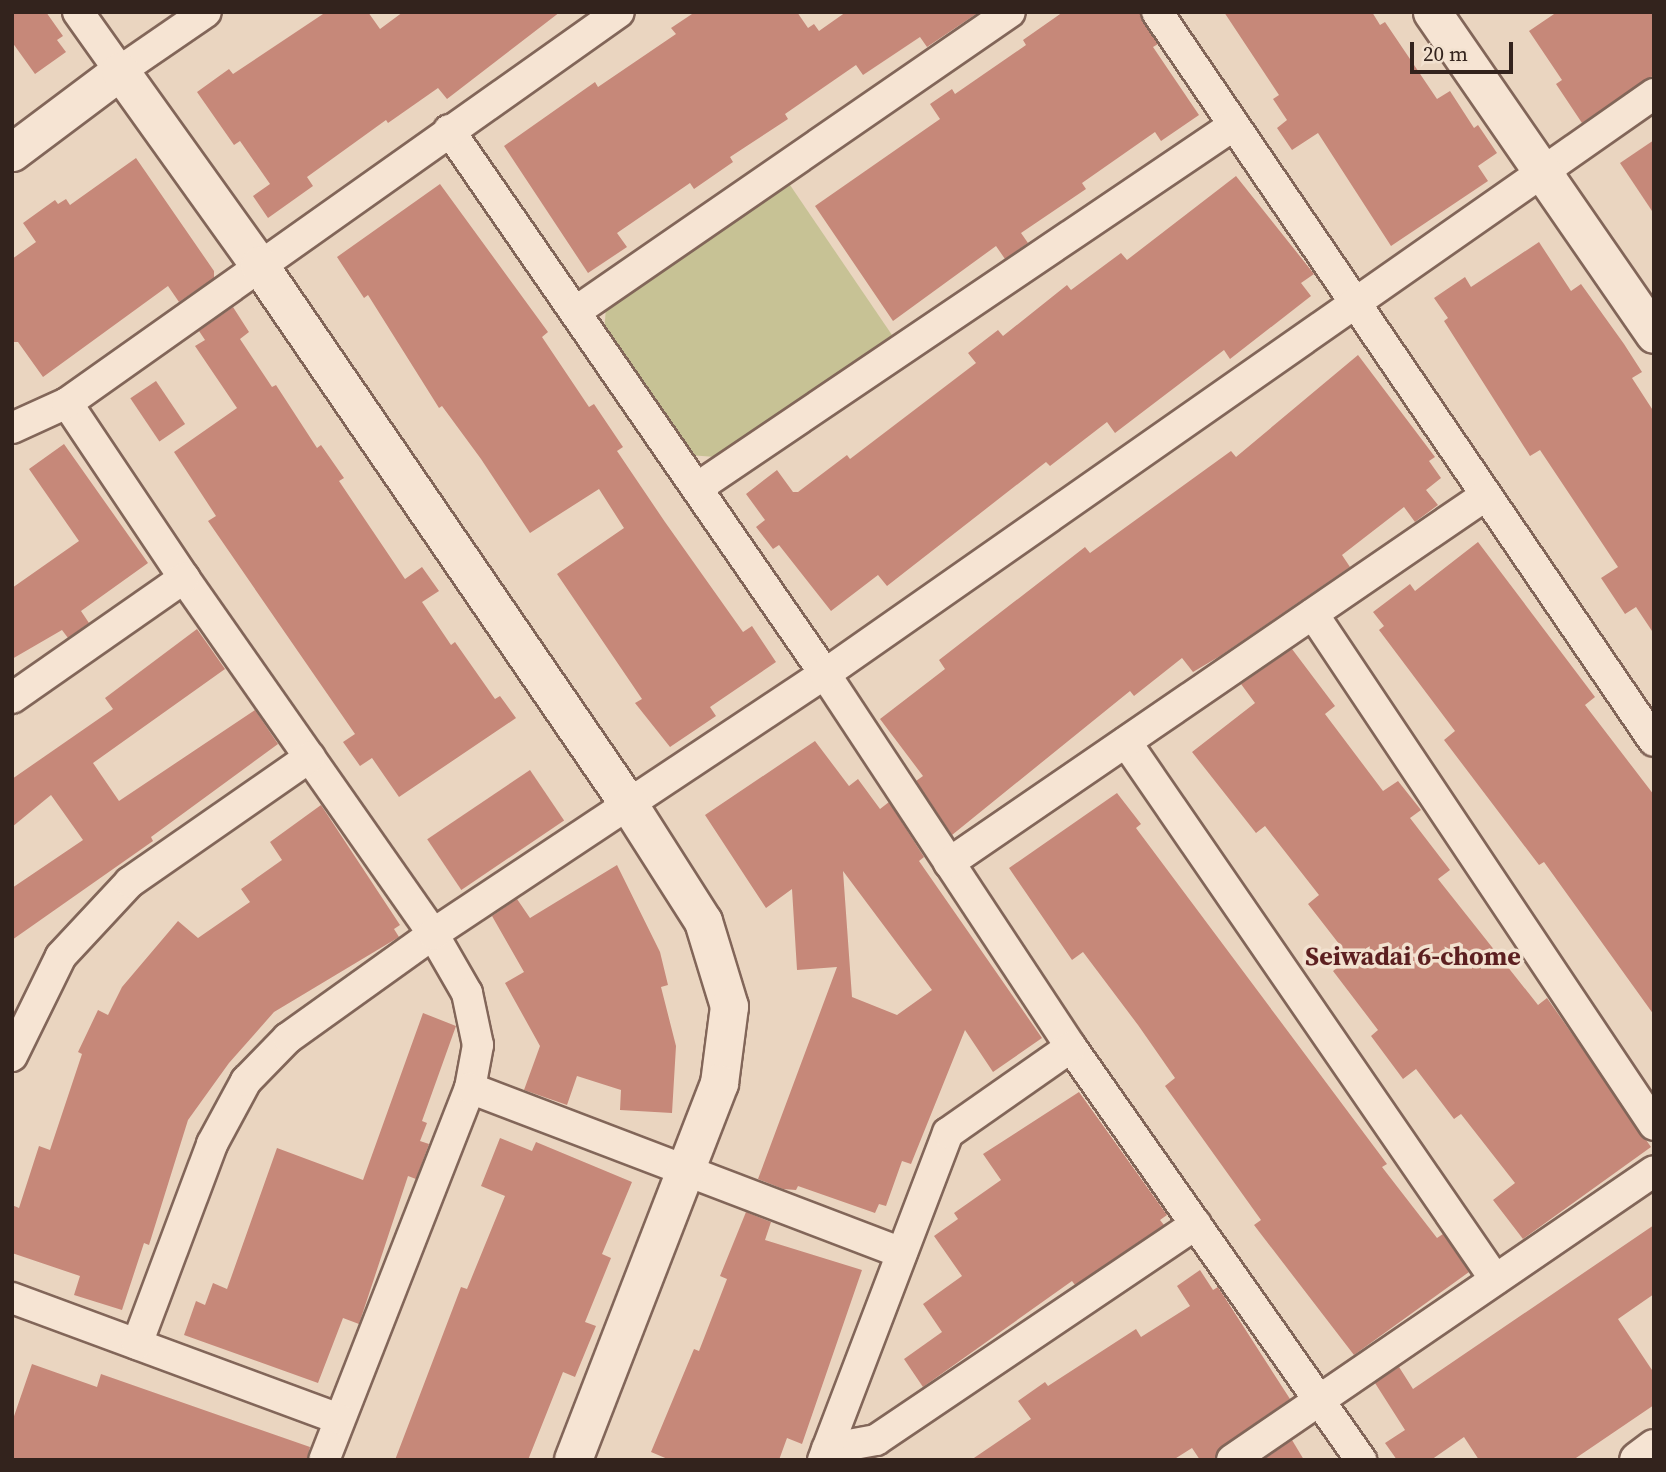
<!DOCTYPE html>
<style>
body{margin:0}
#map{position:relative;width:1666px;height:1472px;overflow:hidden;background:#ead5c0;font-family:"Source Serif 4",serif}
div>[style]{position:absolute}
.green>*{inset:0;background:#c7c295}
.building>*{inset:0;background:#c68879;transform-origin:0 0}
.roads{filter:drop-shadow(2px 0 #826659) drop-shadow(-2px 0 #826659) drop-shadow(0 2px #826659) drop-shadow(0 -2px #826659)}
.minor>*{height:30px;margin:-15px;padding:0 15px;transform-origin:15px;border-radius:15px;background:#f6e4d3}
.tertiary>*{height:37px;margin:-18.5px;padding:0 18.5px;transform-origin:18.5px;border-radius:18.5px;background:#f6e4d3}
span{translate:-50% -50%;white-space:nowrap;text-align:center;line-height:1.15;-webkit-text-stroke:7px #f2e1cf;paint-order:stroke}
.neighbourhood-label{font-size:26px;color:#5c1f20;font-weight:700}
.frame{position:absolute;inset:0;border:14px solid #33231d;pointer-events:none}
.scale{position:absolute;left:1410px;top:42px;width:103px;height:32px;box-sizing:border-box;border:4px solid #33231d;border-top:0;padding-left:9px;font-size:21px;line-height:24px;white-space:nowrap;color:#33231d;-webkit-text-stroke:5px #f2e1cf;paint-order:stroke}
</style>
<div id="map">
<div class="green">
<div style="clip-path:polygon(790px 185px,892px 335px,715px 457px,689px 455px,604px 334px,606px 307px)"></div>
</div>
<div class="building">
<div style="clip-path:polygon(12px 12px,46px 12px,63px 36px,57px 40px,66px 52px,35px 74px,12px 42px)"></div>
<div style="clip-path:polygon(326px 12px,368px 12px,380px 29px,403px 12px,560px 12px,447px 99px,438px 88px,388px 123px,386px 120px,307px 177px,313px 186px,268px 218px,253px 196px,270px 184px,240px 141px,234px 145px,197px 92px,229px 69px,233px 74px)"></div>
<div style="clip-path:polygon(695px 12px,797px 12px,808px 28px,814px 24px,819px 31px,846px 12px,979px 12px,927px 47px,920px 37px,863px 75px,856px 65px,785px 114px,788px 119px,730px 157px,733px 162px,694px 189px,690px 183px,617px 233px,627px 247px,588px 273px,504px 146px,595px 82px,598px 87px,676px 34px,671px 28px)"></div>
<div style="clip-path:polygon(1063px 12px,1139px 12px,1158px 44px,1153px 47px,1199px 115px,1161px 141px,1155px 132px,1082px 183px,1086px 189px,1021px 233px,1028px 243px,1005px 259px,996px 246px,893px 321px,815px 206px,940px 119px,930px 104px,952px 89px,955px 94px,1026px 45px,1023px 40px)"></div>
<div style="clip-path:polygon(1224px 12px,1372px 12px,1380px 25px,1385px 22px,1437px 99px,1450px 91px,1474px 128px,1478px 125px,1497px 153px,1478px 166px,1488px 181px,1391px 246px,1318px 133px,1292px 150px,1277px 128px,1287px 120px,1273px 99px,1279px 95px)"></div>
<div style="clip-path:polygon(1557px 12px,1654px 12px,1654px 75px,1582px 123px,1556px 84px,1562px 80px,1529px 31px)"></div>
<div style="clip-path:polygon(1654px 140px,1654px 214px,1620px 163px)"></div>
<div style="clip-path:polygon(136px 158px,214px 271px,214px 278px,179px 302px,168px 286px,43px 377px,18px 342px,12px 342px,12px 259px,36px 242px,23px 223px,55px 200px,58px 204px,66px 199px,70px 205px)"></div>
<div style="clip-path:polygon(1236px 176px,1314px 274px,1301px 283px,1311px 296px,1230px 359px,1224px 350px,1115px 433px,1107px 422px,1050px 466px,1046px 462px,887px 586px,878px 575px,831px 611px,779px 545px,773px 549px,756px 527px,765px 520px,746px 494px,777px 470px,793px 492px,798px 492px,847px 455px,850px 459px,976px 363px,968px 353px,998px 330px,1003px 336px,1067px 285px,1071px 290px,1121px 253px,1127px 260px)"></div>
<div style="clip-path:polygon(440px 184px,548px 332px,542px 337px,589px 407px,594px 404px,623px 447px,617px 451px,665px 522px,743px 632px,752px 626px,776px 662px,710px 707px,716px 716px,670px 747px,635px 703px,642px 699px,557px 574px,624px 528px,599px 489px,530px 533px,481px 459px,442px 406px,439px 408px,368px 295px,364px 298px,337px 257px)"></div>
<div style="clip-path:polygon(1539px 242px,1571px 291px,1581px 284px,1624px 344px,1642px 372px,1632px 378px,1654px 412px,1654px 634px,1636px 607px,1625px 614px,1601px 578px,1618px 567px,1540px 450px,1530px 456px,1444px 321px,1448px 318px,1434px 298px,1465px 277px,1471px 287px)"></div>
<div style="clip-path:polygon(233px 307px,249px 332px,240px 339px,272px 387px,276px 385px,317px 448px,321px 445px,344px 478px,339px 481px,405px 579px,422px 567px,439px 591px,422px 602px,451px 645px,455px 642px,495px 699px,500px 696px,516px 718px,399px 797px,372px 758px,360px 766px,343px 742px,355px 734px,208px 521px,216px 516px,174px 452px,237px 408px,195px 346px,205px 340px,199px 331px)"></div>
<div style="clip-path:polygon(1358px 355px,1435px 457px,1429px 461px,1441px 478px,1426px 490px,1438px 505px,1415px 522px,1404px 507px,1342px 555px,1350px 567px,1220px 656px,1193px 672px,1182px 658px,1134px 696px,1130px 691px,952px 835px,916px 781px,923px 776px,880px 719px,945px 669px,939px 660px,1085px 547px,1090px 553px,1231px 451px,1236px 457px)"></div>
<div style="left:156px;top:381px;width:52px;height:31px;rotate:56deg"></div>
<div style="clip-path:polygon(64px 444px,148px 563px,81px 611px,89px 623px,68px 638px,62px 630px,12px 659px,12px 588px,79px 541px,29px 469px)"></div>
<div style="clip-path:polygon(1478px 542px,1595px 697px,1585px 705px,1654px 795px,1654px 1015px,1544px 862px,1539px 865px,1444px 740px,1455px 731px,1379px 630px,1384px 626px,1373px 612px,1410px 584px,1415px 591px)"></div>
<div style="clip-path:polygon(197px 629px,225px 669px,93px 763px,119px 801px,255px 710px,278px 744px,151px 837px,153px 841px,12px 940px,12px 888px,83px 840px,51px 795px,12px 827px,12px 779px,113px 709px,105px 698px)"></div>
<div style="clip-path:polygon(1292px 649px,1335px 706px,1325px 714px,1383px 791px,1398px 781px,1421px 810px,1410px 818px,1450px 870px,1438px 879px,1538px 1005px,1547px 998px,1651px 1147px,1523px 1239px,1493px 1200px,1515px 1183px,1461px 1114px,1454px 1119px,1416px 1069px,1403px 1079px,1371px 1036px,1378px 1030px,1333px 971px,1350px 958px,1308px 904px,1319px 895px,1265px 826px,1256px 833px,1192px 752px,1255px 703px,1241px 684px)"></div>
<div style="clip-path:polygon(evenodd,815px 741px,849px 786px,858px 779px,880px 809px,889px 802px,924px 857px,919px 861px,1042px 1038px,993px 1072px,965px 1030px,911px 1164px,902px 1161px,886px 1206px,879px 1204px,875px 1213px,798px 1186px,796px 1190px,783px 1189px,758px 1179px,837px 967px,797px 970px,792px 889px,766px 908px,705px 815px,815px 741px,843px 871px,932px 990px,897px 1015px,852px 997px,843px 871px)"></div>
<div style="left:530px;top:770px;width:61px;height:124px;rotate:56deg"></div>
<div style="clip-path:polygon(1117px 793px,1141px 824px,1136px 828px,1387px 1164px,1382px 1167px,1437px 1238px,1443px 1234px,1469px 1272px,1354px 1355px,1254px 1225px,1261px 1220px,1165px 1086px,1175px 1078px,1138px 1025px,1083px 952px,1072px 960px,1009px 868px)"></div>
<div style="clip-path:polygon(321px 805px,400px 925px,394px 929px,399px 937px,274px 1012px,229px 1063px,188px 1120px,149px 1245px,144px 1243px,122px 1310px,74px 1295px,80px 1276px,12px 1253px,12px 1205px,19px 1208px,39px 1146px,50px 1150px,82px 1054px,78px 1052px,98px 1010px,108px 1015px,122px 987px,178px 921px,198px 938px,250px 902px,241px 889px,282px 860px,270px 842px)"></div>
<div style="clip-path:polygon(617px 865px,660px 952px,668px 985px,661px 987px,676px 1046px,672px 1113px,620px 1110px,621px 1090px,577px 1076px,567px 1105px,524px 1090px,540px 1046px,505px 983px,524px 972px,492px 916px,517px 899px,530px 918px)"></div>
<div style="clip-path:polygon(423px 1013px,456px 1026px,422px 1121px,427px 1123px,420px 1141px,429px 1144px,416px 1179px,408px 1176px,359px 1324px,343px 1318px,318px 1383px,184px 1335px,196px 1301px,205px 1305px,213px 1283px,227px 1289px,277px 1148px,363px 1180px)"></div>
<div style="clip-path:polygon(1079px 1092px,1167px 1215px,1160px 1220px,1164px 1225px,1075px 1285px,1072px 1281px,923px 1387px,904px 1359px,942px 1332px,923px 1304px,962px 1276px,934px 1236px,958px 1219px,954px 1213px,1001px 1180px,983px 1154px)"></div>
<div style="clip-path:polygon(500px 1138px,532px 1151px,536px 1142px,632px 1182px,602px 1254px,611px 1258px,585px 1322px,596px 1326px,575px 1377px,563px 1372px,528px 1460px,395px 1460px,461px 1287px,467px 1289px,505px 1196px,481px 1186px)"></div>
<div style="clip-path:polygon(746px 1212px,771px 1222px,765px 1240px,862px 1270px,802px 1444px,787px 1438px,779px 1460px,670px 1460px,651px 1452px,694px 1349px,699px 1351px,727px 1279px,720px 1276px)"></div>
<div style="clip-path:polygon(1654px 1225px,1654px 1294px,1618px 1319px,1654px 1373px,1654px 1405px,1573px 1460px,1479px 1460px,1464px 1437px,1431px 1460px,1397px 1460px,1385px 1443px,1405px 1430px,1375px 1383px,1399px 1367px,1413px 1389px)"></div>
<div style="clip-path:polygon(1200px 1270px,1213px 1290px,1218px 1287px,1290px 1399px,1222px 1446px,1215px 1460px,1200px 1460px,1192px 1448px,1173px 1460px,971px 1460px,1031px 1419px,1018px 1401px,1045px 1382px,1048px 1386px,1136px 1329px,1141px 1337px,1190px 1306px,1177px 1286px)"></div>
<div style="clip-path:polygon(32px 1364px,97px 1387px,101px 1374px,310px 1447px,307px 1460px,12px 1460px,12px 1422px)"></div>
<div style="clip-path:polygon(1292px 1440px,1304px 1460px,1263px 1460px)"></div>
</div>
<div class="roads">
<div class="minor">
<div style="left:78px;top:12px;width:72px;rotate:54.6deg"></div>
<div style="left:120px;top:71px;width:104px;rotate:-34.5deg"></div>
<div style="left:1157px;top:12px;width:882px;rotate:55.72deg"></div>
<div style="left:449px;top:130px;width:661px;rotate:55.35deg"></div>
<div style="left:825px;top:674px;width:447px;rotate:56.6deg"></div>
<div style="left:1071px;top:1047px;width:505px;rotate:54.92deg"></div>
<div style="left:575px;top:312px;width:528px;rotate:-34.59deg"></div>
<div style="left:67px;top:403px;width:211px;rotate:56.2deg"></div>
<div style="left:184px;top:578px;width:434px;rotate:55deg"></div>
<div style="left:433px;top:934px;width:68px;rotate:60deg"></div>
<div style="left:467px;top:993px;width:53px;rotate:78.1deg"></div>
<div style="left:478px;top:1045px;width:44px;rotate:100.5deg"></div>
<div style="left:470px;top:1088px;width:400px;rotate:111.4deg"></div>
<div style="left:12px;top:428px;width:60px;rotate:-24.4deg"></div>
<div style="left:67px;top:403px;width:676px;rotate:-35.31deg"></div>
<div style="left:697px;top:488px;width:648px;rotate:-34.06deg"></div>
<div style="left:1313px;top:614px;width:614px;rotate:56.28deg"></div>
<div style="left:12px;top:698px;width:210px;rotate:-34.9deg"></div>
<div style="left:1126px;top:742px;width:652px;rotate:55.51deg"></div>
<div style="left:949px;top:863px;width:651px;rotate:-34.42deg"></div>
<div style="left:12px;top:1056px;width:111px;rotate:-63.9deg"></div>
<div style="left:61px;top:956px;width:101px;rotate:-47deg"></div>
<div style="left:130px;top:882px;width:219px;rotate:-34.8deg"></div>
<div style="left:470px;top:1088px;width:462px;rotate:20.9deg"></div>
<div style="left:12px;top:1298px;width:349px;rotate:20.3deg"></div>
<div style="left:137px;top:1344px;width:214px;rotate:-69.4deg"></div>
<div style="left:212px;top:1144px;width:72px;rotate:-61.6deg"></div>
<div style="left:246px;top:1081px;width:60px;rotate:-45.7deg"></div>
<div style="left:288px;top:1038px;width:178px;rotate:-35.6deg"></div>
<div style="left:433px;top:934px;width:470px;rotate:-33.6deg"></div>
<div style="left:825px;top:674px;width:1012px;rotate:-34.98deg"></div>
<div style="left:827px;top:1449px;width:50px;rotate:-10.4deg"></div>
<div style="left:876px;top:1440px;width:386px;rotate:-34deg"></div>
<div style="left:823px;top:1460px;width:350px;rotate:-69.1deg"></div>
<div style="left:948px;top:1133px;width:150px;rotate:-35deg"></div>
<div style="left:1232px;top:1460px;width:511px;rotate:-34.4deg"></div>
</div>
<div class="tertiary">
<div style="left:1432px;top:12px;width:391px;rotate:55.4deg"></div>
<div style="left:12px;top:152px;width:135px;rotate:-36.9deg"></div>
<div style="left:120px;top:71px;width:239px;rotate:54.4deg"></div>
<div style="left:259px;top:265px;width:655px;rotate:55.58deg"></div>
<div style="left:629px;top:805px;width:138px;rotate:57.5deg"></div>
<div style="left:703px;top:921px;width:89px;rotate:73deg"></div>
<div style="left:729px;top:1006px;width:78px;rotate:97.4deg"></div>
<div style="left:719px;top:1083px;width:404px;rotate:111.2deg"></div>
<div style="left:1638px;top:1460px;width:20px;rotate:-37deg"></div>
</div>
</div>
<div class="neighbourhood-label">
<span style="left:1413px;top:957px">Seiwadai 6-chome</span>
</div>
<div class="frame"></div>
<div class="scale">20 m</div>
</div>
